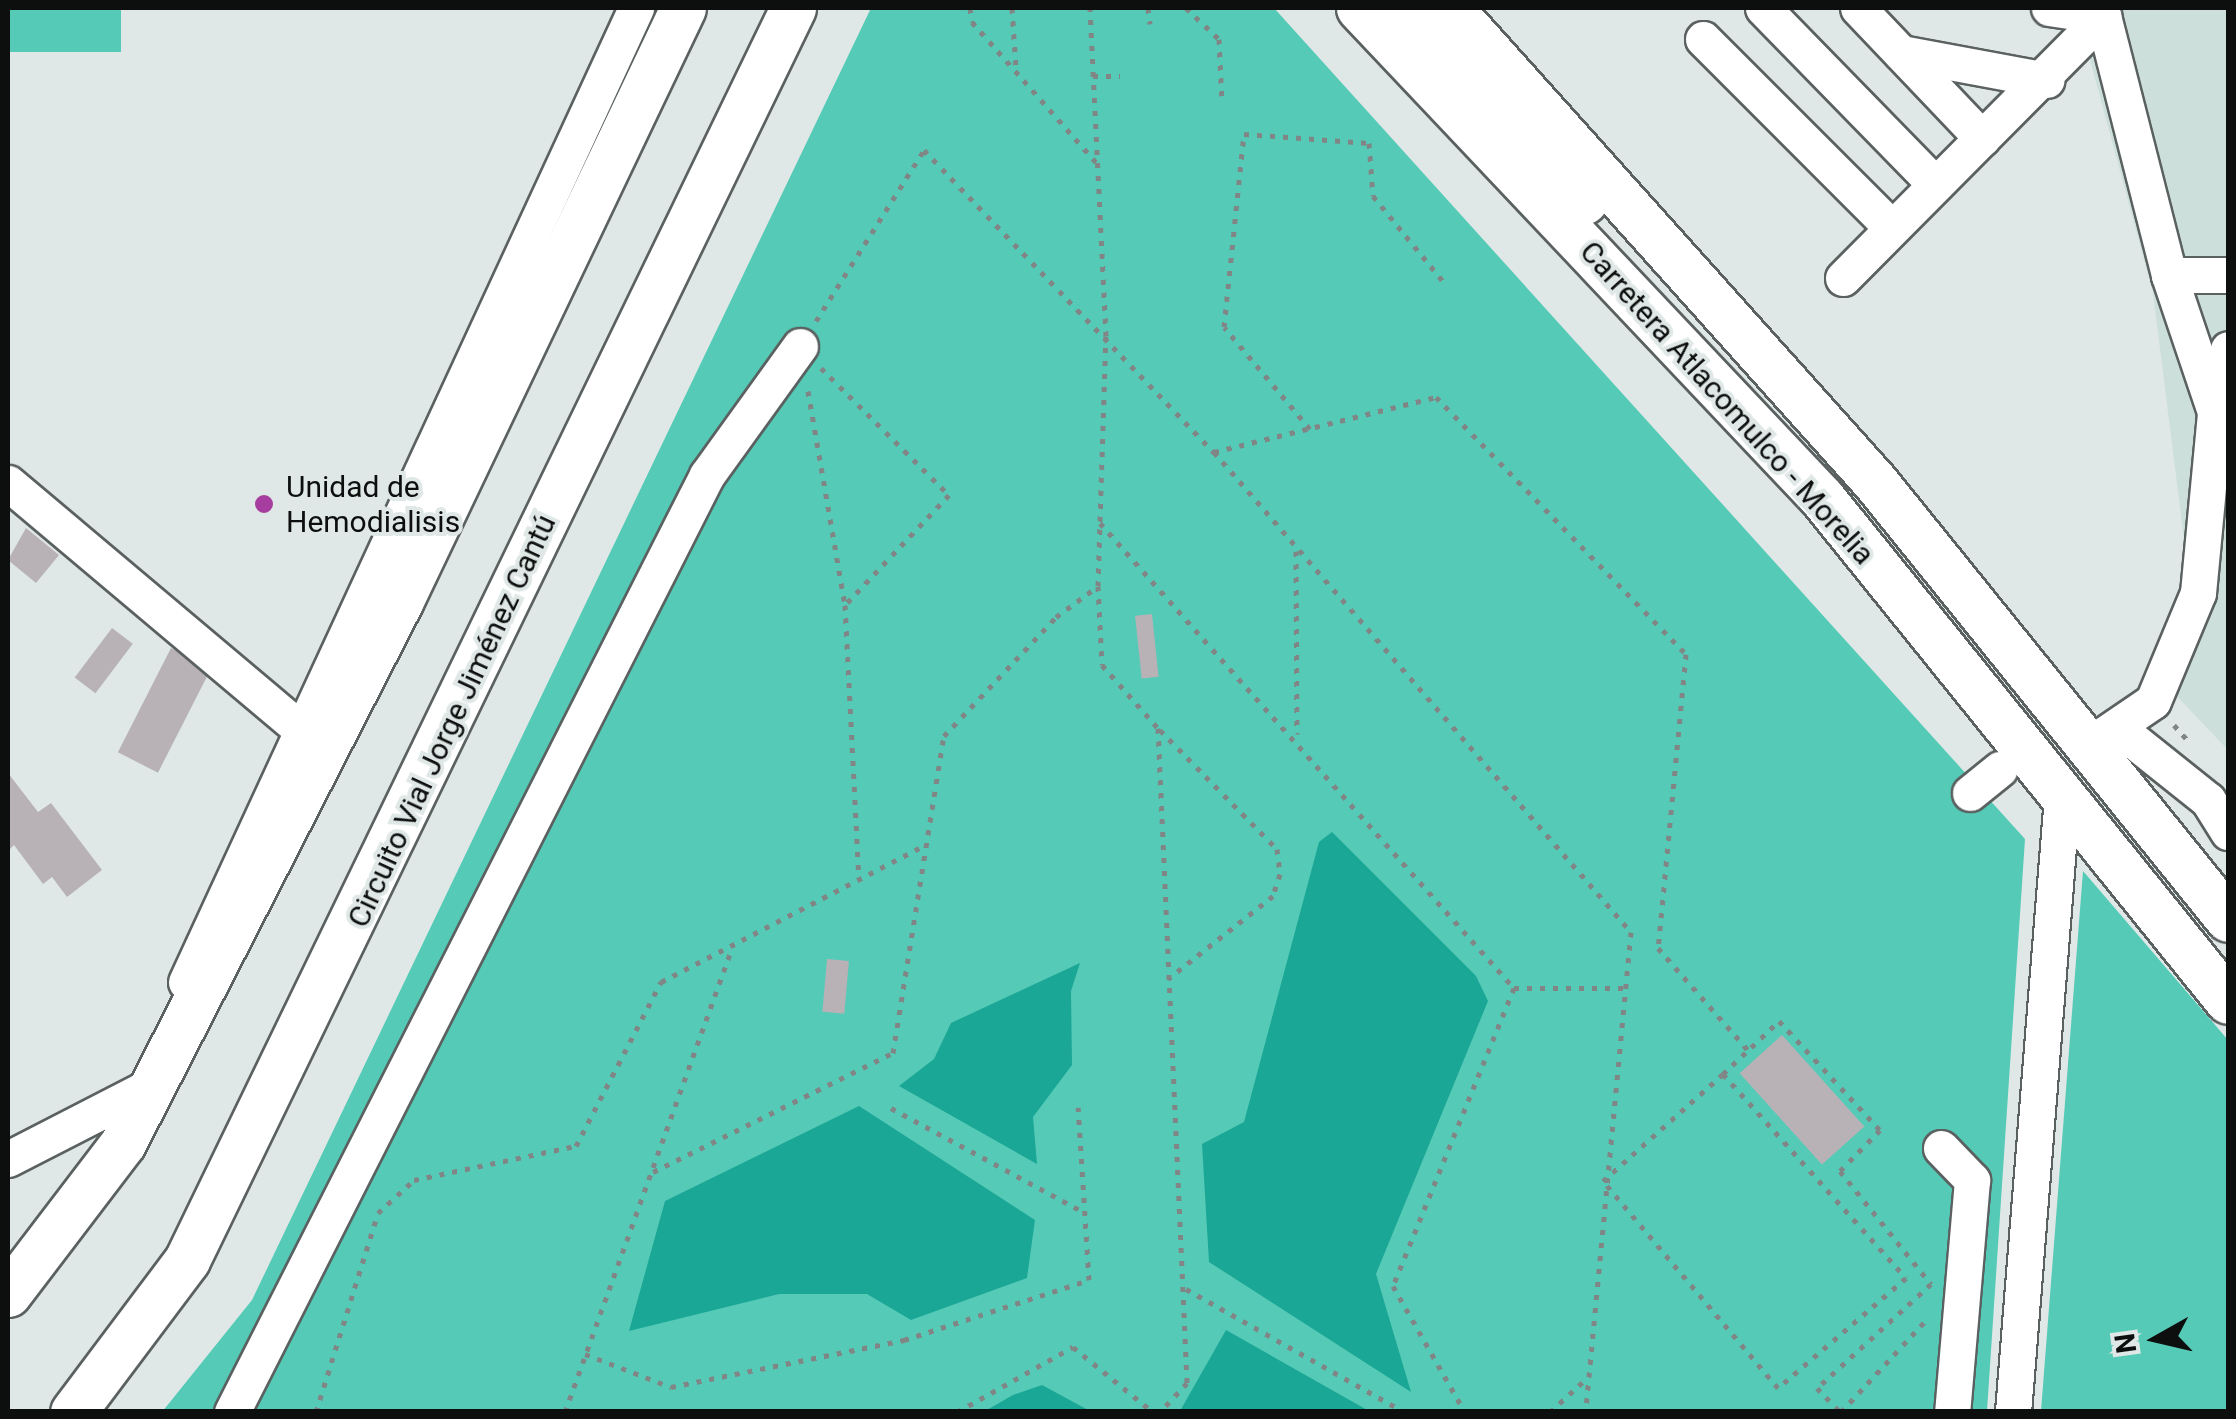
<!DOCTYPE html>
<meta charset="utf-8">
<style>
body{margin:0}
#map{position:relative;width:2236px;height:1419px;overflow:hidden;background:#dfe8e6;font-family:Roboto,sans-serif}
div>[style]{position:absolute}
.built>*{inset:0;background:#cddfdb}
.green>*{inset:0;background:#55cab7;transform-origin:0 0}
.water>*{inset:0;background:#1ba795}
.building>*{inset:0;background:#b8b2b7;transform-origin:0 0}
.path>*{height:5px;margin-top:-2.5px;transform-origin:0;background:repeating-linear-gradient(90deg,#808685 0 5px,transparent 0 13px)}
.roads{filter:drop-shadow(2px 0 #5a6160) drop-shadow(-2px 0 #5a6160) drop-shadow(0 2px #5a6160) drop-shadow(0 -2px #5a6160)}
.minor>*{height:35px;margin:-17.5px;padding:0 17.5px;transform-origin:17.5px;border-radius:17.5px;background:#fff}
.major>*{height:45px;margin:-22.5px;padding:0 22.5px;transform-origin:22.5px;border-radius:22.5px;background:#fff}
.dots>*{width:28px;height:28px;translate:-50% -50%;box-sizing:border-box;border:5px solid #dfe8e6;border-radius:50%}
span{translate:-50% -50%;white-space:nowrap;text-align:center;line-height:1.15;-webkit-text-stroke:8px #dfe8e6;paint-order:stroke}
.street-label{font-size:30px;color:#0c0f0e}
.poi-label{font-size:30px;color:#0c0f0e}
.left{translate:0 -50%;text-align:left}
.frame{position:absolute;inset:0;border:10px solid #0c0f0e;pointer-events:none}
.north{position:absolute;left:2106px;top:1289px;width:100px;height:100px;-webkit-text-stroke:8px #dfe8e6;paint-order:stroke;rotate:262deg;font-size:28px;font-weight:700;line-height:40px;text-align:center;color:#0c0f0e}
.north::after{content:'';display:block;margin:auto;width:35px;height:45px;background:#0c0f0e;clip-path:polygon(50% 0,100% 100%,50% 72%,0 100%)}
</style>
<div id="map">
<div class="built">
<div style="clip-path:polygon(2076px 8px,2228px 8px,2228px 750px,2152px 670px,2188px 571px,2153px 293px)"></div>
</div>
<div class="green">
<div style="left:8px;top:8px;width:113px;height:44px"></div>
<div style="clip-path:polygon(871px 8px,1274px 8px,2025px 839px,1987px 1411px,162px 1412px,252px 1300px)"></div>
<div style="clip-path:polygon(2083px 871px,2228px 1040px,2228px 1411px,2041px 1411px)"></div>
</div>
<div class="water">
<div style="clip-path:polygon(1332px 832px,1476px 976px,1488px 1001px,1376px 1274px,1411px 1392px,1209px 1262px,1202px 1144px,1244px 1122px,1319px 842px)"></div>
<div style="clip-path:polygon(1080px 963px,1071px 991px,1072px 1065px,1033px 1117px,1037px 1164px,899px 1086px,934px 1059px,951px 1023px)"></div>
<div style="clip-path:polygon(859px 1106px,1035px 1220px,1027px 1278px,911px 1320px,867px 1294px,779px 1294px,629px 1331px,665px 1201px)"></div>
<div style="clip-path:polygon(1226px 1330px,1369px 1411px,1180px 1411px)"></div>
<div style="clip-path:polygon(1042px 1385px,1090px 1411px,985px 1411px,1013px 1395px)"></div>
</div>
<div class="building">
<div style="clip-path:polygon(26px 528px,59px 555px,36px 583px,8px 560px)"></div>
<div style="left:1152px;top:614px;width:63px;height:17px;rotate:84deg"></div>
<div style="left:112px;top:628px;width:26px;height:62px;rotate:37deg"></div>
<div style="left:171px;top:648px;width:45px;height:117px;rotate:27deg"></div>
<div style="clip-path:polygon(8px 773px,38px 812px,51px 803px,102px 870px,67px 897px,52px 877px,43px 884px,14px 845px,8px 851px)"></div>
<div style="left:827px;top:959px;width:22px;height:53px;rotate:5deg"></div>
<div style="left:1782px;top:1035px;width:123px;height:57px;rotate:48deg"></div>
</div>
<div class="path">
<div style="left:970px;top:8px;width:14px;rotate:82deg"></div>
<div style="left:972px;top:22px;width:187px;rotate:48.5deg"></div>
<div style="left:1012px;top:8px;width:60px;rotate:86.2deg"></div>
<div style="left:1148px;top:8px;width:16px;rotate:83deg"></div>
<div style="left:1186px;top:8px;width:45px;rotate:43.2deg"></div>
<div style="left:1219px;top:39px;width:63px;rotate:87.3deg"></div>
<div style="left:1093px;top:76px;width:27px"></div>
<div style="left:816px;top:321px;width:202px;rotate:-57.7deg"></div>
<div style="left:924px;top:150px;width:419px;rotate:46.2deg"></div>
<div style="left:1214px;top:452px;width:636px;rotate:49.02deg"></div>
<div style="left:1631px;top:932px;width:482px;rotate:95.4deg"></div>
<div style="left:821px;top:368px;width:180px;rotate:44.8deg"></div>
<div style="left:949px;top:495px;width:151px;rotate:133.4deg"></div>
<div style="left:808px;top:391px;width:217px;rotate:80.2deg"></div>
<div style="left:845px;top:605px;width:274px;rotate:87.1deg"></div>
<div style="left:1310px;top:429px;width:133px;rotate:-130.1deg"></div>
<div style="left:1224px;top:327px;width:194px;rotate:-84.1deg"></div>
<div style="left:1244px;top:134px;width:125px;rotate:4.1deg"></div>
<div style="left:1369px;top:143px;width:53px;rotate:85.7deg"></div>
<div style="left:1373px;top:196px;width:115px;rotate:50.6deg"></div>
<div style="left:1214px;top:452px;width:229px;rotate:-13.9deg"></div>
<div style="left:1436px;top:397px;width:359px;rotate:45.8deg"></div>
<div style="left:1686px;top:654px;width:295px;rotate:95.4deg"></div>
<div style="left:1658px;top:948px;width:136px;rotate:48.6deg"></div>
<div style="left:1100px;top:523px;width:623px;rotate:48.32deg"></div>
<div style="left:1514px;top:988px;width:322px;rotate:112.1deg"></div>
<div style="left:1393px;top:1286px;width:145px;rotate:60.3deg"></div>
<div style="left:1296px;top:551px;width:183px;rotate:89.7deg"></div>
<div style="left:1098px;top:586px;width:79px;rotate:87.1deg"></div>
<div style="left:1102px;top:665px;width:84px;rotate:48.4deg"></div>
<div style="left:1158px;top:728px;width:656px;rotate:87.46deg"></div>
<div style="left:1187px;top:1383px;width:40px;rotate:133deg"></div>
<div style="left:2174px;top:725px;width:24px;rotate:48deg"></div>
<div style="left:1160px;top:730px;width:167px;rotate:45.5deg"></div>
<div style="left:1277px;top:849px;width:25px;rotate:83deg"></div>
<div style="left:1280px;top:874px;width:23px;rotate:108deg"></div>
<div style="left:1273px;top:896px;width:134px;rotate:141.7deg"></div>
<div style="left:1514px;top:988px;width:109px"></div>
<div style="left:1723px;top:1074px;width:274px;rotate:48.1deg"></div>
<div style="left:1906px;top:1278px;width:169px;rotate:139.3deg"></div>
<div style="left:1778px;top:1388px;width:271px;rotate:-130.2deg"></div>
<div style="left:1603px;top:1181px;width:161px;rotate:-41.7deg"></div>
<div style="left:1723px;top:1074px;width:77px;rotate:-43.4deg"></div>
<div style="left:1779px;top:1021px;width:149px;rotate:47.2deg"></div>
<div style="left:1880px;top:1130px;width:57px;rotate:134.3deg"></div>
<div style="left:1840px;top:1171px;width:145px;rotate:51.2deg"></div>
<div style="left:1931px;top:1284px;width:154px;rotate:137.6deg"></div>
<div style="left:1817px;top:1388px;width:33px;rotate:46deg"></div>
<div style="left:891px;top:1108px;width:221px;rotate:28.4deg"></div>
<div style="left:653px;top:1172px;width:268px;rotate:-26.4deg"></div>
<div style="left:893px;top:1053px;width:321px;rotate:-80.9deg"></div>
<div style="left:944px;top:736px;width:163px;rotate:-46.7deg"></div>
<div style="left:1056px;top:617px;width:52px;rotate:-36.4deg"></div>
<div style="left:1098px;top:586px;width:250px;rotate:-88.2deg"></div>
<div style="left:1106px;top:336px;width:328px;rotate:-92.8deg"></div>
<div style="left:1186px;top:1289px;width:250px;rotate:29.4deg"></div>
<div style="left:585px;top:1354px;width:92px;rotate:21deg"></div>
<div style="left:671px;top:1387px;width:238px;rotate:-11.4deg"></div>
<div style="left:904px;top:1340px;width:194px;rotate:-18deg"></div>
<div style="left:1089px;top:1280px;width:173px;rotate:-93.6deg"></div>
<div style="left:316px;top:1412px;width:208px;rotate:-72.7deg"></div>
<div style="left:378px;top:1213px;width:49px;rotate:-42.5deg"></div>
<div style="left:414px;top:1180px;width:166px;rotate:-11.9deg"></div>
<div style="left:576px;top:1146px;width:185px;rotate:-62.6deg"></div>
<div style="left:661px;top:982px;width:291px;rotate:-27.4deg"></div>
<div style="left:565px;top:1412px;width:495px;rotate:-70.2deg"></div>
<div style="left:957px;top:1412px;width:133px;rotate:-29.3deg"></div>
<div style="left:1073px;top:1347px;width:103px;rotate:39.1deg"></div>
<div style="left:1550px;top:1412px;width:49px;rotate:-42.5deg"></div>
<div style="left:1841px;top:1412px;width:127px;rotate:-47.2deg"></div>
</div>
<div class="roads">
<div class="minor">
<div style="left:1763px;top:8px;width:246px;rotate:45.7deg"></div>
<div style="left:1858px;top:8px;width:180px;rotate:46.4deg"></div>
<div style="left:2049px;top:8px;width:55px;rotate:8.4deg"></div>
<div style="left:2101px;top:8px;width:276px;rotate:75.7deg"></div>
<div style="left:2169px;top:275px;width:59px"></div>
<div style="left:1703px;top:39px;width:267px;rotate:45deg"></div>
<div style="left:1901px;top:53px;width:148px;rotate:10.5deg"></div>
<div style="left:1843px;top:278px;width:369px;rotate:-45.2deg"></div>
<div style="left:2216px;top:407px;width:59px;rotate:-78.3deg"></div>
<div style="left:8px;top:483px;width:379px;rotate:40.1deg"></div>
<div style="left:2119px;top:729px;width:114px;rotate:38.6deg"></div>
<div style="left:2208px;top:800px;width:38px;rotate:58deg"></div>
<div style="left:2090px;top:744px;width:76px;rotate:-34.3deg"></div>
<div style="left:2153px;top:701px;width:117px;rotate:-67.4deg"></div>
<div style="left:2198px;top:593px;width:182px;rotate:-84.6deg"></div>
<div style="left:2215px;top:412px;width:145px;rotate:-108.6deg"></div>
<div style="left:1970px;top:793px;width:38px;rotate:-39deg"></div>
<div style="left:186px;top:982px;width:1073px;rotate:-65.2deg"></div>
<div style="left:1941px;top:1148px;width:45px;rotate:45.9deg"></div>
<div style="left:1972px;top:1180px;width:233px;rotate:94.9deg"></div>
<div style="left:8px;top:1159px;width:153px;rotate:-27.2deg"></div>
<div style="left:232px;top:1412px;width:1051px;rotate:-63.12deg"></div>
<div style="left:707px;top:475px;width:159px;rotate:-54.2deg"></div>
<div style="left:2013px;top:1412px;width:618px;rotate:-85.45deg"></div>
</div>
<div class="major">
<div style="left:1359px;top:8px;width:674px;rotate:46.62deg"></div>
<div style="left:1822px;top:498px;width:646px;rotate:51.09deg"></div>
<div style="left:1406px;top:8px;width:263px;rotate:47.3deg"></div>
<div style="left:1450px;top:8px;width:638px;rotate:48.11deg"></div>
<div style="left:1876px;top:483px;width:560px;rotate:51.08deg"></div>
<div style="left:8px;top:1294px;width:190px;rotate:-52.7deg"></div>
<div style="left:123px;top:1143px;width:608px;rotate:-62.89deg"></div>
<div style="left:400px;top:602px;width:658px;rotate:-64.53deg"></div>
<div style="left:73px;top:1412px;width:190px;rotate:-53.1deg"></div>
<div style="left:187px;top:1260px;width:1391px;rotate:-64.17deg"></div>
</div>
</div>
<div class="dots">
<div style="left:264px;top:504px;background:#a63d9f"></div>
</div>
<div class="street-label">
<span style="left:1727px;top:403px;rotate:48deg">Carretera Atlacomulco - Morelia</span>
<span style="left:452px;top:721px;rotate:-65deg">Circuito Vial Jorge Jiménez Cantú</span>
</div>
<div class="poi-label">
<span class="left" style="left:286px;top:504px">Unidad de<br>Hemodialisis</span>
</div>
<div class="frame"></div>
<div class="north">N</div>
</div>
